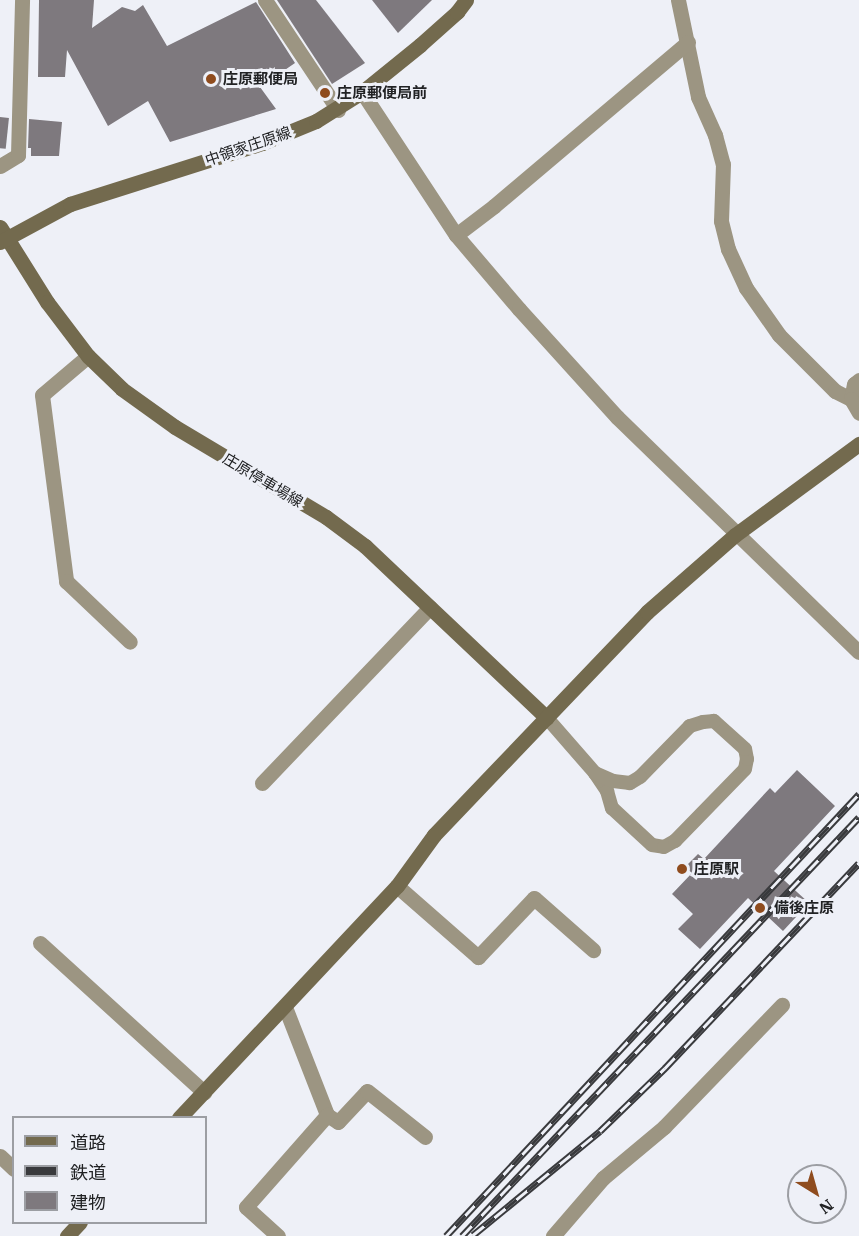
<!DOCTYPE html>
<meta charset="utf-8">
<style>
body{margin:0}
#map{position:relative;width:859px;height:1236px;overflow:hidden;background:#eef0f7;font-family:"IBM Plex Serif","Noto Sans JP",serif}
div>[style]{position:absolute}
.building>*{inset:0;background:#7e797e;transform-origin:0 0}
.lane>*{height:14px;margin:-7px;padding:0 7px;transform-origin:7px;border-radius:7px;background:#9c9582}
.street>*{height:15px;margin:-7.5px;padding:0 7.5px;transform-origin:7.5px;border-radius:7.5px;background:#9c9582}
.secondary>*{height:15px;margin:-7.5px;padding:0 7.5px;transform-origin:7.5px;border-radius:7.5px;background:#736a4e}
.rail>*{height:7px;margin-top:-3.5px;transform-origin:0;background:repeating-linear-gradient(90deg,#eef0f7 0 14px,#393a3d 0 28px);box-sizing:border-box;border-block:2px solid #393a3d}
.dots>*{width:16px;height:16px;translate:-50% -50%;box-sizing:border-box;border:3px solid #eef0f7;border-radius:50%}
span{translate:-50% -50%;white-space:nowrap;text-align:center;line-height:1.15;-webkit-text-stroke:6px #eef0f7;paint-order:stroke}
.poi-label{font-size:15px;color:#212224;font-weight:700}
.left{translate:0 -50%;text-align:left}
.street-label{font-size:15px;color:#212224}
.legend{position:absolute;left:12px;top:1116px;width:195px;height:108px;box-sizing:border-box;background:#eef0f7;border:2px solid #9c9ea3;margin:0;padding:8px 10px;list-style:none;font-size:18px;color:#212224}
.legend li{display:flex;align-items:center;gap:12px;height:30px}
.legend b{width:30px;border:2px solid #9c9ea3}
.north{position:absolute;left:787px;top:1164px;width:60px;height:60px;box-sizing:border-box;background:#eef0f7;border:2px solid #9c9ea3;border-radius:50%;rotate:143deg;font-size:16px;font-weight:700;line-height:24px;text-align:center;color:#212224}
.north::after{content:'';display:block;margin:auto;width:21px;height:27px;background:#8f4c1e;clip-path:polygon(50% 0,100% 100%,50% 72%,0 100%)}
</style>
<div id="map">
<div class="building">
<div style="clip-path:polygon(39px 0,94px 0,92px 28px,122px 7px,135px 11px,143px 5px,167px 46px,256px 2px,295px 63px,260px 87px,276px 109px,170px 142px,148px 101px,108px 126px,67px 50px,65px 77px,38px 77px)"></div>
<div style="clip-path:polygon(277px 0,316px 0,365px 63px,332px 84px)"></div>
<div style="clip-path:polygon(372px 0,432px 0,398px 33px)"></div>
<div style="left:0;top:117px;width:9px;height:31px;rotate:6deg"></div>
<div style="clip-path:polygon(29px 119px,62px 122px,59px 156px,31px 156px,31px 148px,28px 148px)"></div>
<div style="clip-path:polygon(797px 770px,835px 806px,774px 871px,809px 903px,783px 931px,748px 898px,700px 949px,678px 929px,693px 914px,672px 894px,692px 873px,685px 867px,698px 854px,704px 859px,770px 788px,775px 793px)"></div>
</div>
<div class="lane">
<div style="left:547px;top:718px;width:73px;rotate:48.9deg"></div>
<div style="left:595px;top:773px;width:22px;rotate:56deg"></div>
<div style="left:607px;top:791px;width:18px;rotate:74deg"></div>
<div style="left:612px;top:808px;width:54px;rotate:42.8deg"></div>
<div style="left:652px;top:845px;width:12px;rotate:9deg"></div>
<div style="left:664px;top:847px;width:13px;rotate:-29deg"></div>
<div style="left:675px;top:841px;width:100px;rotate:-45.8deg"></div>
<div style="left:745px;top:769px;width:10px;rotate:-79deg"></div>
<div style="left:747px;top:759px;width:10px;rotate:-101deg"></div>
<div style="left:745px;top:749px;width:42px;rotate:-137.9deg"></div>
<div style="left:714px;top:721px;width:11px;rotate:175deg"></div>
<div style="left:703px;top:722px;width:14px;rotate:163deg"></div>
<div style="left:690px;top:726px;width:71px;rotate:134.4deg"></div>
<div style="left:640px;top:777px;width:12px;rotate:149deg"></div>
<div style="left:630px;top:783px;width:17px;rotate:-173deg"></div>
<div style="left:613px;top:781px;width:20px;rotate:-156deg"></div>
</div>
<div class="street">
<div style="left:265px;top:0;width:132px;rotate:56.4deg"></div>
<div style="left:678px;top:0;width:99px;rotate:78.3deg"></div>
<div style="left:698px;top:97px;width:42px;rotate:65.9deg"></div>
<div style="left:715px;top:135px;width:30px;rotate:75deg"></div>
<div style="left:723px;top:164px;width:57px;rotate:92deg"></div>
<div style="left:721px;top:221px;width:29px;rotate:76deg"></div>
<div style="left:728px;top:249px;width:43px;rotate:65.2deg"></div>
<div style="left:746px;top:288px;width:57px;rotate:54.9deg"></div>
<div style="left:779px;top:335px;width:79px;rotate:45deg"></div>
<div style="left:835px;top:391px;width:18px;rotate:27deg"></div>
<div style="left:362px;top:92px;width:171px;rotate:56.7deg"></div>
<div style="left:456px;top:235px;width:97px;rotate:49.6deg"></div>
<div style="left:519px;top:309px;width:146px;rotate:47.8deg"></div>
<div style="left:617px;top:417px;width:337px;rotate:44.2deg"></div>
<div style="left:0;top:166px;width:21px;rotate:-31deg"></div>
<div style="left:18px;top:155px;width:155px;rotate:-88.5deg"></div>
<div style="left:456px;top:235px;width:48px;rotate:-37.3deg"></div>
<div style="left:494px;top:206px;width:254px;rotate:-40.2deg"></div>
<div style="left:88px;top:356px;width:60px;rotate:139.7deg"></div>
<div style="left:42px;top:395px;width:188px;rotate:82.6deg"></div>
<div style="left:66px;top:581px;width:88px;rotate:43.6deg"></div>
<div style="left:859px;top:380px;width:6px;rotate:141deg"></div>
<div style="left:854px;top:384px;width:15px;rotate:101deg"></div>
<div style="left:851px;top:399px;width:16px;rotate:60deg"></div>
<div style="left:262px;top:783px;width:243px;rotate:-46.3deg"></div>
<div style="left:397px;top:886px;width:108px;rotate:41.2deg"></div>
<div style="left:478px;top:957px;width:81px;rotate:-46.5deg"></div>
<div style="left:534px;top:898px;width:79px;rotate:41.4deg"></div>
<div style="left:40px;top:943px;width:222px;rotate:42.3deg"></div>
<div style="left:285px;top:1007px;width:116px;rotate:68.7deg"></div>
<div style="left:327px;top:1115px;width:13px;rotate:32deg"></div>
<div style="left:338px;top:1122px;width:42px;rotate:-46.9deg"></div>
<div style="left:367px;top:1091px;width:74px;rotate:38.4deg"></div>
<div style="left:0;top:1156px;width:19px;rotate:43deg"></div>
<div style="left:278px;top:1236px;width:43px;rotate:-137.8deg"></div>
<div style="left:246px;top:1207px;width:123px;rotate:-48.6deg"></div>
<div style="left:553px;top:1236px;width:77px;rotate:-49.2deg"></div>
<div style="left:603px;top:1178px;width:80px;rotate:-39.9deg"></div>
<div style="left:664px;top:1127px;width:170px;rotate:-46deg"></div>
</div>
<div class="secondary">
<div style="left:0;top:227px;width:89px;rotate:57.9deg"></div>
<div style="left:47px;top:302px;width:68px;rotate:52.8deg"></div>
<div style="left:88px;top:356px;width:47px;rotate:44.1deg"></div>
<div style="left:122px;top:389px;width:65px;rotate:35.6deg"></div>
<div style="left:175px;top:427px;width:176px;rotate:30.8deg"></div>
<div style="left:326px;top:517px;width:49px;rotate:36.6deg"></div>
<div style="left:365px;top:546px;width:250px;rotate:43.4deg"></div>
<div style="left:0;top:242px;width:80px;rotate:-28.5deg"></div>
<div style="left:70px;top:204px;width:201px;rotate:-17.6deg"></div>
<div style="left:262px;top:143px;width:58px;rotate:-22.2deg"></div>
<div style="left:316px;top:121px;width:54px;rotate:-32.2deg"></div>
<div style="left:362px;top:92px;width:75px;rotate:-39deg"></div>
<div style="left:420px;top:45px;width:50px;rotate:-41.7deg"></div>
<div style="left:457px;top:12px;width:15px;rotate:-53deg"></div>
<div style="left:179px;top:1118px;width:318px;rotate:-46.8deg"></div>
<div style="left:397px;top:886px;width:63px;rotate:-54deg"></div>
<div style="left:434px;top:835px;width:308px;rotate:-46.3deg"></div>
<div style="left:647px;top:612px;width:117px;rotate:-41.2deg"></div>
<div style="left:735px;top:535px;width:154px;rotate:-36.3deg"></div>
<div style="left:67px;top:1236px;width:19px;rotate:-47deg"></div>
</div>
<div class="rail">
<div style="left:473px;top:1235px;width:164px;rotate:-39.3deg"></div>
<div style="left:600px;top:1131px;width:91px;rotate:-44.1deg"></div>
<div style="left:665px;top:1068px;width:282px;rotate:-46.6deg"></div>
<div style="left:446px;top:1236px;width:605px;rotate:-46.94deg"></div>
<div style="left:462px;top:1236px;width:577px;rotate:-46.54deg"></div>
</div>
<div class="dots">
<div style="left:211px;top:79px;background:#8f4c1e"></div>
<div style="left:325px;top:93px;background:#8f4c1e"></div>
<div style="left:682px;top:869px;background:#8f4c1e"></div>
<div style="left:760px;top:908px;background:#8f4c1e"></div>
</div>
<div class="poi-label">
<span class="left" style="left:223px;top:79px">庄原郵便局</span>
<span class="left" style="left:337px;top:93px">庄原郵便局前</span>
<span class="left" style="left:694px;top:869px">庄原駅</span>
<span class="left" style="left:774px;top:908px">備後庄原</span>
</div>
<div class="street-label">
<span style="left:248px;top:146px;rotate:-19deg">中領家庄原線</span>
<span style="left:263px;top:480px;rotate:31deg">庄原停車場線</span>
</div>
<ul class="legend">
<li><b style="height:8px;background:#736a4e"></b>道路</li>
<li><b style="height:8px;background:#393a3d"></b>鉄道</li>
<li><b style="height:16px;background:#7e797e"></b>建物</li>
</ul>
<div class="north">N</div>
</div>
